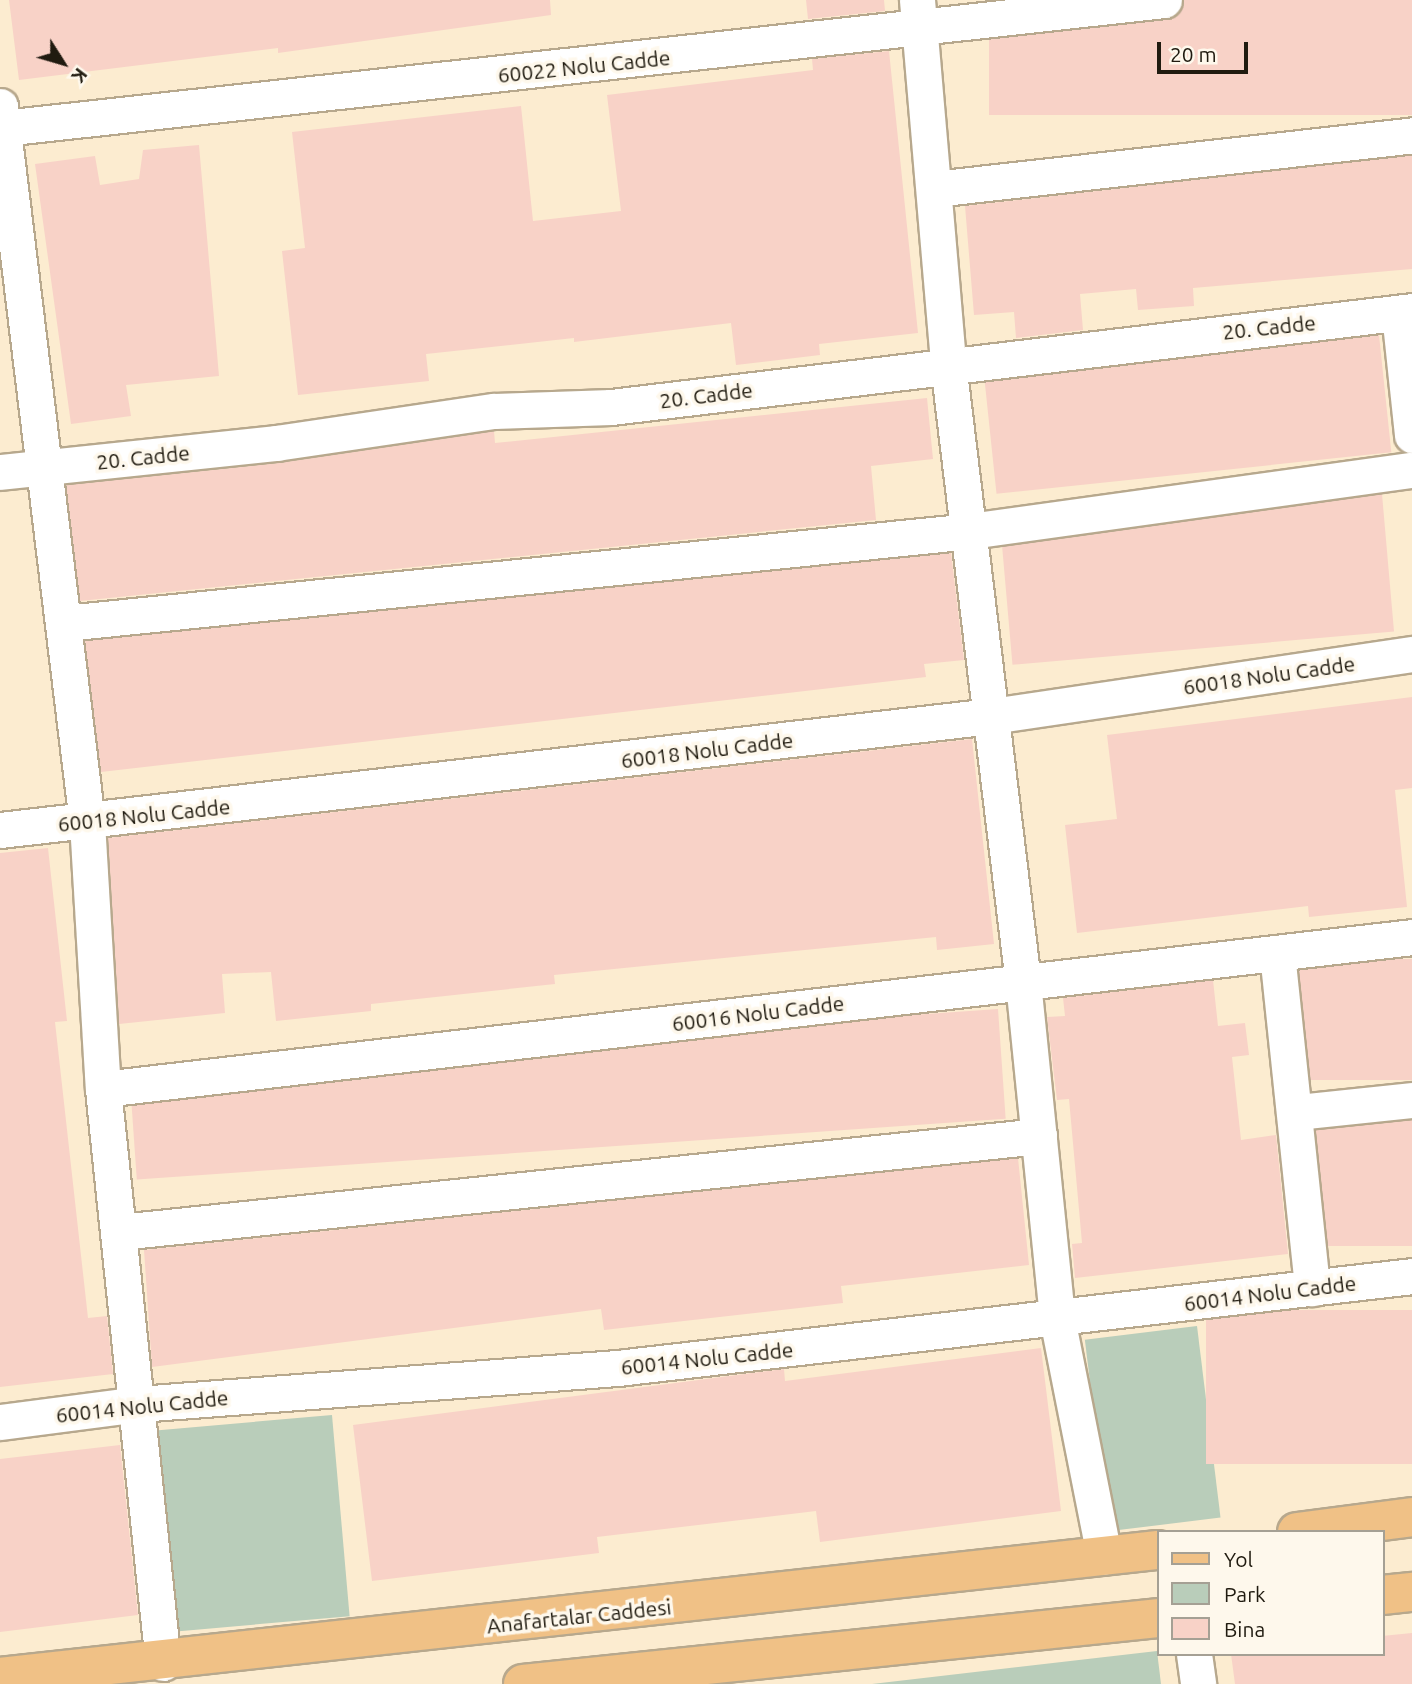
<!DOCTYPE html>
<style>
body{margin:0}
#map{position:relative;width:1412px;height:1684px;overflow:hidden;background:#fef8ec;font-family:Ubuntu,sans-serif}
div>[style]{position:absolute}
.built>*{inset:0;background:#fcecd0}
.green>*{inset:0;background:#b9cdba;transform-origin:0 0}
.building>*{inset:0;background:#f8d2c7;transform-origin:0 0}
.roads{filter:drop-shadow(2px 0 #b7a88d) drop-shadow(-2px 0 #b7a88d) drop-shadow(0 2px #b7a88d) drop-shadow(0 -2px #b7a88d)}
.street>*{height:35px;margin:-17.5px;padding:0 17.5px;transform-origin:17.5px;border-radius:17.5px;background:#fff}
.primary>*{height:38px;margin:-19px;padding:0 19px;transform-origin:19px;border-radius:19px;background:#f0c186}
span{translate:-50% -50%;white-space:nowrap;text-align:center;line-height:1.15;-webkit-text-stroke:7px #fef8ec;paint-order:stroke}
.street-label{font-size:21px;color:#201b10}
.legend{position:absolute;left:1157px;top:1530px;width:228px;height:126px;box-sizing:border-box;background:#fef8ec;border:2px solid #a5a094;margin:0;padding:9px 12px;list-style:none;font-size:21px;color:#201b10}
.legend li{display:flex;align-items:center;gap:14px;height:35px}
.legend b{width:35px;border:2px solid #a5a094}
.north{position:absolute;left:28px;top:28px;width:70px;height:70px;-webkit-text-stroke:5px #fef8ec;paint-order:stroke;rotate:127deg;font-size:19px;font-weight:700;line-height:28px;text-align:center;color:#201b10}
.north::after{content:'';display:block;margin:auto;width:24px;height:32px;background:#201b10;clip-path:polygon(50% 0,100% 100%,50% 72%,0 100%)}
.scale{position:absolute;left:1157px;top:42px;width:91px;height:32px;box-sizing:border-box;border:4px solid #201b10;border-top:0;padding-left:9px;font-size:21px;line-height:24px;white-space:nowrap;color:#201b10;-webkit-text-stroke:5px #fef8ec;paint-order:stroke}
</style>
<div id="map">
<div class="built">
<div style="clip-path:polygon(evenodd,0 0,1412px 0,1412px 1684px,0 1684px,0 0,1158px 1532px,1382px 1532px,1382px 1654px,1158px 1654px,1158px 1532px)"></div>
</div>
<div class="green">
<div style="left:1197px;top:1326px;width:193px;height:113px;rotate:83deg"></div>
<div style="left:332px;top:1415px;width:202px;height:174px;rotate:85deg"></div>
<div style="clip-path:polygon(1157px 1651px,1161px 1684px,872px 1684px)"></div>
</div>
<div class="building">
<div style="clip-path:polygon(9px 0,550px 0,551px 15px,278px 53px,278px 48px,19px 80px)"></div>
<div style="clip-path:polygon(806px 0,884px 0,885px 11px,808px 19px)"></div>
<div style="left:1412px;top:0;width:115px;height:423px;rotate:90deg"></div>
<div style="clip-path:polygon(889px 51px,918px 333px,819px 344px,820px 355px,736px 365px,731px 323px,574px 342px,574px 338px,426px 354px,429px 381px,298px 395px,282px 251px,305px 248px,292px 132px,521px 106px,533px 221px,621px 211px,607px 95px,813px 70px,812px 59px)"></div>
<div style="clip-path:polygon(199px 145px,219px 376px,126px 385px,131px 416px,71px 424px,35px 164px,95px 156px,100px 185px,139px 179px,143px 150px)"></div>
<div style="clip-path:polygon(1412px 155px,1412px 269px,1193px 288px,1194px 306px,1138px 310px,1136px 289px,1080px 294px,1083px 330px,1016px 338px,1014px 312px,974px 315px,965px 206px)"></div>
<div style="left:1379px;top:335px;width:118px;height:397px;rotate:84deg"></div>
<div style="clip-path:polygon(927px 398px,933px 459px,871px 466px,876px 520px,80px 601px,66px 485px,279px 463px,494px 431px,495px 443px)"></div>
<div style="left:1382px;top:494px;width:138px;height:383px;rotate:85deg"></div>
<div style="clip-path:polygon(951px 553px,964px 660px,924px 664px,926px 677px,101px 772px,85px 641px)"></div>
<div style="clip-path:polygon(1412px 697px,1412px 788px,1395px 790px,1407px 907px,1309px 917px,1308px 906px,1077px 933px,1065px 825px,1117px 819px,1107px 735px)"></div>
<div style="clip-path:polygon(972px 739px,994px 944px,937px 950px,936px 937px,554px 975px,555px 984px,371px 1004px,371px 1011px,276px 1021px,271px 972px,222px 974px,225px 1013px,119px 1024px,108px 838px)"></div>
<div style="clip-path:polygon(48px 848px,67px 1021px,55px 1022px,88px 1318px,107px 1316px,113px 1374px,0 1387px,0 853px)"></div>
<div style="left:1412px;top:959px;width:121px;height:114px;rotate:90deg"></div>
<div style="clip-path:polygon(1213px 980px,1218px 1026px,1245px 1023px,1249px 1055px,1232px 1057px,1241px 1140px,1276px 1135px,1288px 1254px,1075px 1278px,1072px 1244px,1082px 1243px,1069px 1099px,1057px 1100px,1047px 1017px,1065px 1016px,1063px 998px)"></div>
<div style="left:998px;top:1009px;width:110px;height:871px;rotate:86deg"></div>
<div style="left:1412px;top:1120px;width:126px;height:97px;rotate:90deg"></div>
<div style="clip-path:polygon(1018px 1158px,1029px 1265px,841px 1286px,843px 1303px,604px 1330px,601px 1309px,152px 1367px,144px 1250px)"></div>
<div style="left:1412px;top:1310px;width:154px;height:206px;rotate:90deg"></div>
<div style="clip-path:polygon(1041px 1348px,1061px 1511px,820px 1542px,816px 1511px,597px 1537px,599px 1553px,372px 1581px,353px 1425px,784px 1369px,785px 1381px)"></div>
<div style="clip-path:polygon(120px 1445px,138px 1615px,0 1632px,0 1459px)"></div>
<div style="clip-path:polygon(1412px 1633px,1412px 1684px,1235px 1684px,1231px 1654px,1382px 1654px,1382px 1636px)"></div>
</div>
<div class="roads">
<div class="street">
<div style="left:917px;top:0;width:365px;rotate:85.1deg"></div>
<div style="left:948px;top:364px;width:623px;rotate:83.08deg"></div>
<div style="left:1023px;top:982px;width:338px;rotate:84.2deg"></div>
<div style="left:1057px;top:1318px;width:243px;rotate:78.8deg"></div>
<div style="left:0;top:106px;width:721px;rotate:83.07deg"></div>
<div style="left:87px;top:822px;width:267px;rotate:86.6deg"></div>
<div style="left:103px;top:1089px;width:577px;rotate:84.03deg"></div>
<div style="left:3px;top:128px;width:1168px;rotate:-6.29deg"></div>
<div style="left:934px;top:189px;width:481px;rotate:-6.4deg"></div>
<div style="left:1399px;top:313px;width:123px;rotate:83.9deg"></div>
<div style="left:0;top:472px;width:278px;rotate:-6deg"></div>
<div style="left:276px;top:443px;width:220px;rotate:-8.4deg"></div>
<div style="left:494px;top:411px;width:117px;rotate:-2deg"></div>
<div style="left:611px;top:407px;width:807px;rotate:-6.83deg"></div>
<div style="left:65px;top:623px;width:910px;rotate:-5.8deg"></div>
<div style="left:970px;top:531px;width:446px;rotate:-7.9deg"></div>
<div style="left:0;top:830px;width:999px;rotate:-6.56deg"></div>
<div style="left:992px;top:716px;width:425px;rotate:-8.4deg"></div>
<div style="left:1277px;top:953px;width:337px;rotate:84deg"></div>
<div style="left:103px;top:1089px;width:1318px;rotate:-6.62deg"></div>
<div style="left:1297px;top:1112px;width:116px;rotate:-6deg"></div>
<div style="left:120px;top:1232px;width:924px;rotate:-5.96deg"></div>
<div style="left:0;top:1422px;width:139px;rotate:-7.4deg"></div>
<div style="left:138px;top:1404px;width:489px;rotate:-4.3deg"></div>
<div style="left:626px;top:1367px;width:791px;rotate:-6.6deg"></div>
<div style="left:1194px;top:1654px;width:30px;rotate:82deg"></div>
</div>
<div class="primary">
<div style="left:1297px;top:1532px;width:116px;rotate:-7.4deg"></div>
<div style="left:1382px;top:1595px;width:30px;rotate:-6deg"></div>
<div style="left:0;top:1677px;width:1165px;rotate:-6.26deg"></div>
<div style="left:523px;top:1684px;width:638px;rotate:-5.93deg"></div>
</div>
</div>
<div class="street-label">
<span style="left:584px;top:66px;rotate:-6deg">60022 Nolu Cadde</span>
<span style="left:1269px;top:327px;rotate:-6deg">20. Cadde</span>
<span style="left:706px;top:395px;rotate:-7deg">20. Cadde</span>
<span style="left:143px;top:457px;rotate:-6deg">20. Cadde</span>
<span style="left:1269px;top:675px;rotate:-8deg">60018 Nolu Cadde</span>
<span style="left:707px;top:750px;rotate:-7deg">60018 Nolu Cadde</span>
<span style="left:144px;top:815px;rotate:-6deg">60018 Nolu Cadde</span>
<span style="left:758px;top:1013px;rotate:-7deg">60016 Nolu Cadde</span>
<span style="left:1270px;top:1293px;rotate:-7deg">60014 Nolu Cadde</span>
<span style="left:707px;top:1358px;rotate:-6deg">60014 Nolu Cadde</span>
<span style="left:142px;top:1406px;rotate:-6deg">60014 Nolu Cadde</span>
<span style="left:579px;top:1616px;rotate:-6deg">Anafartalar Caddesi</span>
</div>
<ul class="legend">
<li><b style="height:9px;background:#f0c186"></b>Yol</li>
<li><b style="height:19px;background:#b9cdba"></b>Park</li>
<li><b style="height:19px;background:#f8d2c7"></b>Bina</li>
</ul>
<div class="north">K</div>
<div class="scale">20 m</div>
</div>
